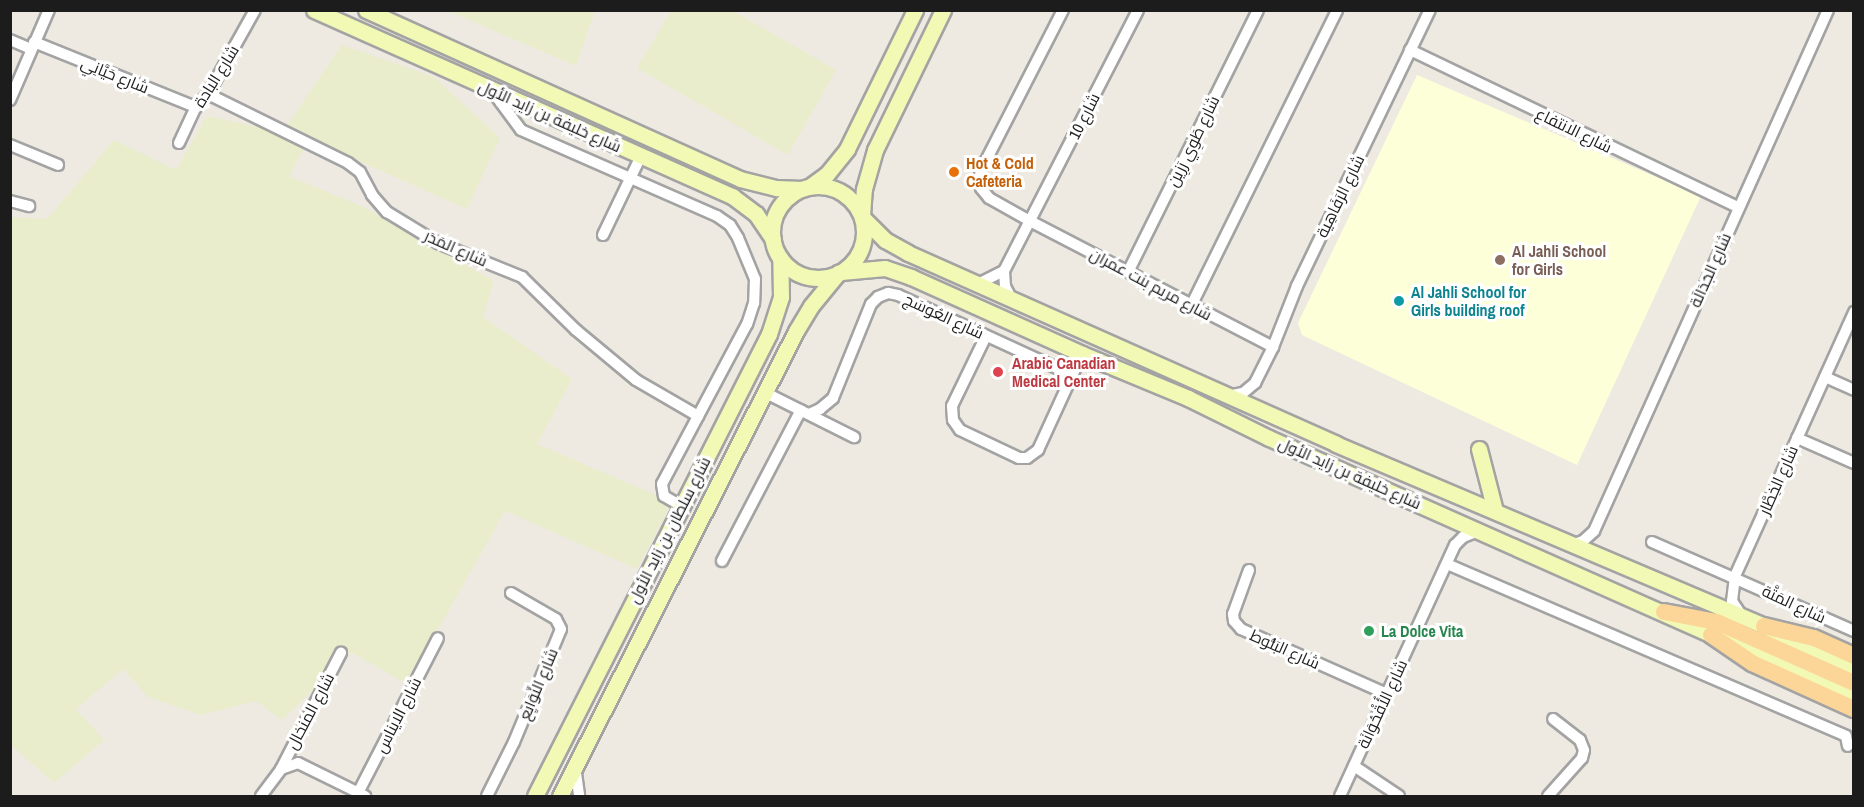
<!DOCTYPE html>
<meta charset="utf-8">
<style>
body{margin:0}
#map{position:relative;width:1864px;height:807px;overflow:hidden;background:#eeeae1;font-family:"Archivo Narrow",Cairo,sans-serif}
div>[style]{position:absolute}
.education>*{inset:0;background:#fdffd9}
.farmland>*{inset:0;background:#e9edcc}
.roads{filter:drop-shadow(2px 0 #a3a3a3) drop-shadow(-2px 0 #a3a3a3) drop-shadow(0 2px #a3a3a3) drop-shadow(0 -2px #a3a3a3)}
.minor>*{height:10px;margin:-5px;padding:0 5px;transform-origin:5px;border-radius:5px;background:#fff}
.secondary>*{height:15px;margin:-7.5px;padding:0 7.5px;transform-origin:7.5px;border-radius:7.5px;background:#f2f9b4}
.secondary>.ring{margin:-7.5px;padding:0;box-sizing:content-box;background:none;border:15px solid #f2f9b4;border-radius:50%}
.primary>*{height:16px;margin:-8px;padding:0 8px;transform-origin:8px;border-radius:8px;background:#fcd698}
.dots>*{width:16px;height:16px;translate:-50% -50%;box-sizing:border-box;border:3px solid #fff;border-radius:50%}
span{translate:-50% -50%;white-space:nowrap;text-align:center;line-height:1.15;-webkit-text-stroke:6px #fff;paint-order:stroke}
.street-label{font-size:16px;color:#1c1c1c}
.food-label{font-size:16px;color:#c56008;font-weight:700}
.left{translate:0 -50%;text-align:left}
.education-label{font-size:16px;color:#785e54;font-weight:700}
.culture-label{font-size:16px;color:#0d838f;font-weight:700}
.health-label{font-size:16px;color:#be3a42;font-weight:700}
.leisure-label{font-size:16px;color:#27864d;font-weight:700}
.frame{position:absolute;inset:0;border:12px solid #1c1c1c;pointer-events:none}
</style>
<div id="map">
<div class="education">
<div style="clip-path:polygon(1417px 75px,1701px 196px,1577px 465px,1302px 335px,1298px 323px)"></div>
</div>
<div class="farmland">
<div style="clip-path:polygon(448px 11px,595px 11px,576px 66px)"></div>
<div style="clip-path:polygon(733px 11px,836px 70px,788px 155px,637px 68px,671px 11px)"></div>
<div style="clip-path:polygon(342px 45px,434px 77px,500px 138px,467px 209px,309px 139px,289px 176px,361px 206px,494px 281px,483px 317px,572px 379px,537px 444px,672px 502px,637px 569px,505px 511px,407px 684px,351px 652px,282px 720px,256px 701px,201px 715px,148px 697px,123px 669px,76px 709px,104px 740px,54px 783px,11px 745px,10px 217px,47px 219px,114px 140px,176px 170px,207px 116px,282px 132px)"></div>
</div>
<div class="roads">
<div class="minor">
<div style="left:1063px;top:10px;width:180px;rotate:117.1deg"></div>
<div style="left:981px;top:170px;width:10px;rotate:101deg"></div>
<div style="left:979px;top:180px;width:8px;rotate:76deg"></div>
<div style="left:981px;top:188px;width:13px;rotate:51deg"></div>
<div style="left:989px;top:198px;width:47px;rotate:29.3deg"></div>
<div style="left:1030px;top:221px;width:274px;rotate:27.4deg"></div>
<div style="left:10px;top:40px;width:23px;rotate:23deg"></div>
<div style="left:34px;top:42px;width:175px;rotate:21.9deg"></div>
<div style="left:1410px;top:50px;width:364px;rotate:25.6deg"></div>
<div style="left:493px;top:92px;width:47px;rotate:53.6deg"></div>
<div style="left:521px;top:130px;width:214px;rotate:23.7deg"></div>
<div style="left:717px;top:216px;width:16px;rotate:35deg"></div>
<div style="left:730px;top:225px;width:15px;rotate:58deg"></div>
<div style="left:738px;top:238px;width:44px;rotate:67.5deg"></div>
<div style="left:755px;top:279px;width:24px;rotate:92deg"></div>
<div style="left:754px;top:303px;width:22px;rotate:108deg"></div>
<div style="left:747px;top:324px;width:181px;rotate:118deg"></div>
<div style="left:662px;top:484px;width:12px;rotate:81deg"></div>
<div style="left:664px;top:496px;width:20px;rotate:30deg"></div>
<div style="left:208px;top:94px;width:156px;rotate:26.2deg"></div>
<div style="left:348px;top:163px;width:15px;rotate:37deg"></div>
<div style="left:360px;top:172px;width:26px;rotate:62deg"></div>
<div style="left:372px;top:195px;width:23px;rotate:49deg"></div>
<div style="left:387px;top:212px;width:60px;rotate:31.3deg"></div>
<div style="left:438px;top:243px;width:91px;rotate:22deg"></div>
<div style="left:522px;top:277px;width:76px;rotate:44.5deg"></div>
<div style="left:576px;top:330px;width:78px;rotate:39.8deg"></div>
<div style="left:636px;top:380px;width:72px;rotate:30.1deg"></div>
<div style="left:10px;top:100px;width:98px;rotate:-66.6deg"></div>
<div style="left:179px;top:143px;width:40px;rotate:-65deg"></div>
<div style="left:196px;top:107px;width:18px;rotate:-47deg"></div>
<div style="left:208px;top:94px;width:96px;rotate:-60.8deg"></div>
<div style="left:10px;top:145px;width:52px;rotate:22.6deg"></div>
<div style="left:10px;top:201px;width:20px;rotate:15deg"></div>
<div style="left:603px;top:235px;width:88px;rotate:-64.3deg"></div>
<div style="left:1128px;top:272px;width:292px;rotate:-63.6deg"></div>
<div style="left:978px;top:284px;width:29px;rotate:-27deg"></div>
<div style="left:1012px;top:300px;width:16px;rotate:-117deg"></div>
<div style="left:1005px;top:286px;width:15px;rotate:-94deg"></div>
<div style="left:1004px;top:271px;width:293px;rotate:-62.8deg"></div>
<div style="left:1191px;top:306px;width:330px;rotate:-63.7deg"></div>
<div style="left:986px;top:336px;width:78px;rotate:115.9deg"></div>
<div style="left:952px;top:406px;width:14px;rotate:86deg"></div>
<div style="left:953px;top:420px;width:12px;rotate:55deg"></div>
<div style="left:960px;top:430px;width:65px;rotate:25.4deg"></div>
<div style="left:1019px;top:458px;width:8px"></div>
<div style="left:1027px;top:458px;width:14px;rotate:-36deg"></div>
<div style="left:1038px;top:450px;width:106px;rotate:-65.4deg"></div>
<div style="left:1825px;top:377px;width:32px;rotate:24deg"></div>
<div style="left:764px;top:392px;width:101px;rotate:26.6deg"></div>
<div style="left:1227px;top:396px;width:16px;rotate:-11deg"></div>
<div style="left:1243px;top:393px;width:16px;rotate:-40deg"></div>
<div style="left:1255px;top:383px;width:40px;rotate:-63.4deg"></div>
<div style="left:1273px;top:347px;width:66px;rotate:-68.5deg"></div>
<div style="left:1297px;top:286px;width:306px;rotate:-64.3deg"></div>
<div style="left:809px;top:414px;width:12px;rotate:-24deg"></div>
<div style="left:820px;top:409px;width:17px;rotate:-40deg"></div>
<div style="left:833px;top:398px;width:101px;rotate:-68deg"></div>
<div style="left:871px;top:304px;width:10px;rotate:-45deg"></div>
<div style="left:878px;top:297px;width:11px;rotate:-22deg"></div>
<div style="left:888px;top:293px;width:10px;rotate:11deg"></div>
<div style="left:898px;top:295px;width:192px;rotate:24.7deg"></div>
<div style="left:1797px;top:438px;width:62px;rotate:23.7deg"></div>
<div style="left:1652px;top:542px;width:221px;rotate:23.8deg"></div>
<div style="left:1570px;top:545px;width:14px;rotate:-17deg"></div>
<div style="left:1583px;top:541px;width:15px;rotate:-42deg"></div>
<div style="left:1594px;top:531px;width:571px;rotate:-65.81deg"></div>
<div style="left:722px;top:561px;width:170px;rotate:-62.4deg"></div>
<div style="left:1447px;top:564px;width:434px;rotate:23.3deg"></div>
<div style="left:1846px;top:736px;width:10px;rotate:79deg"></div>
<div style="left:1249px;top:570px;width:47px;rotate:110deg"></div>
<div style="left:1233px;top:614px;width:7px;rotate:82deg"></div>
<div style="left:1234px;top:621px;width:11px;rotate:49deg"></div>
<div style="left:1241px;top:629px;width:160px;rotate:24deg"></div>
<div style="left:1742px;top:616px;width:18px;rotate:-124deg"></div>
<div style="left:1732px;top:601px;width:25px;rotate:-83deg"></div>
<div style="left:1735px;top:576px;width:290px;rotate:-65.7deg"></div>
<div style="left:575px;top:766px;width:30px;rotate:82deg"></div>
<div style="left:1354px;top:766px;width:54px;rotate:33.7deg"></div>
<div style="left:281px;top:769px;width:131px;rotate:-62.7deg"></div>
<div style="left:358px;top:793px;width:174px;rotate:-62.7deg"></div>
<div style="left:261px;top:796px;width:34px;rotate:-53deg"></div>
<div style="left:281px;top:769px;width:18px;rotate:-19deg"></div>
<div style="left:298px;top:763px;width:75px;rotate:26.2deg"></div>
<div style="left:487px;top:796px;width:60px;rotate:-63.4deg"></div>
<div style="left:514px;top:742px;width:122px;rotate:-67.4deg"></div>
<div style="left:561px;top:629px;width:11px;rotate:-117deg"></div>
<div style="left:556px;top:619px;width:52px;rotate:-150deg"></div>
<div style="left:1340px;top:796px;width:276px;rotate:-65.4deg"></div>
<div style="left:1455px;top:545px;width:11px;rotate:-45deg"></div>
<div style="left:1463px;top:537px;width:16px;rotate:-22deg"></div>
<div style="left:1548px;top:796px;width:51px;rotate:-48.2deg"></div>
<div style="left:1582px;top:758px;width:8px;rotate:-76deg"></div>
<div style="left:1584px;top:750px;width:11px;rotate:-112deg"></div>
<div style="left:1580px;top:740px;width:34px;rotate:-142deg"></div>
</div>
<div class="secondary">
<div style="left:314px;top:10px;width:458px;rotate:24deg"></div>
<div style="left:732px;top:196px;width:30px;rotate:37deg"></div>
<div style="left:756px;top:214px;width:30px;rotate:56deg"></div>
<div style="left:366px;top:10px;width:410px;rotate:24.3deg"></div>
<div style="left:740px;top:179px;width:38px;rotate:14deg"></div>
<div style="left:777px;top:188px;width:25px;rotate:2deg"></div>
<div class="ring" style="left:772px;top:186px;width:77px;height:77px"></div>
<div style="left:809px;top:187px;width:22px;rotate:-36deg"></div>
<div style="left:827px;top:174px;width:32px;rotate:-51deg"></div>
<div style="left:847px;top:149px;width:155px;rotate:-63.9deg"></div>
<div style="left:862px;top:216px;width:27px;rotate:-86deg"></div>
<div style="left:864px;top:189px;width:41px;rotate:-74.2deg"></div>
<div style="left:875px;top:150px;width:156px;rotate:-64.1deg"></div>
<div style="left:863px;top:218px;width:31px;rotate:45deg"></div>
<div style="left:885px;top:240px;width:26px;rotate:29deg"></div>
<div style="left:908px;top:253px;width:469px;rotate:24deg"></div>
<div style="left:1336px;top:444px;width:465px;rotate:23deg"></div>
<div style="left:1764px;top:626px;width:99px;rotate:24.5deg"></div>
<div style="left:841px;top:272px;width:44px;rotate:-5.2deg"></div>
<div style="left:885px;top:268px;width:28px;rotate:19deg"></div>
<div style="left:911px;top:277px;width:188px;rotate:24.2deg"></div>
<div style="left:1082px;top:354px;width:115px;rotate:22.5deg"></div>
<div style="left:1188px;top:398px;width:90px;rotate:26.3deg"></div>
<div style="left:1269px;top:438px;width:640px;rotate:23.96deg"></div>
<div style="left:1479px;top:449px;width:64px;rotate:75.5deg"></div>
<div style="left:535px;top:796px;width:518px;rotate:-63.14deg"></div>
<div style="left:769px;top:334px;width:39px;rotate:-72deg"></div>
<div style="left:781px;top:297px;width:39px;rotate:-91deg"></div>
<div style="left:560px;top:796px;width:521px;rotate:-63.09deg"></div>
<div style="left:796px;top:331px;width:29px;rotate:-59deg"></div>
<div style="left:811px;top:306px;width:43px;rotate:-50.7deg"></div>
</div>
<div class="primary">
<div style="left:1664px;top:612px;width:54px;rotate:10.7deg"></div>
<div style="left:1717px;top:622px;width:150px;rotate:24deg"></div>
<div style="left:1764px;top:626px;width:51px;rotate:13.5deg"></div>
<div style="left:1814px;top:638px;width:44px;rotate:24.2deg"></div>
<div style="left:1711px;top:635px;width:50px;rotate:34.3deg"></div>
<div style="left:1752px;top:663px;width:112px;rotate:24.3deg"></div>
</div>
</div>
<div class="dots">
<div style="left:954px;top:172px;background:#e8710a"></div>
<div style="left:1500px;top:260px;background:#8d6e63"></div>
<div style="left:1399px;top:301px;background:#0f9aa8"></div>
<div style="left:998px;top:372px;background:#e0444e"></div>
<div style="left:1369px;top:631px;background:#2e9e5b"></div>
</div>
<div class="street-label">
<span style="left:115px;top:75px;rotate:22deg">شارع حَيَّانِي</span>
<span style="left:216px;top:76px;rotate:-58deg">شارع البادة</span>
<span style="left:550px;top:116px;rotate:24deg">شارع خليفة بن زايد الأول</span>
<span style="left:1084px;top:116px;rotate:-63deg">شارع 10</span>
<span style="left:1574px;top:130px;rotate:26deg">شارع الانتفاع</span>
<span style="left:1193px;top:141px;rotate:-64deg">شارع طَوِي رَزِين</span>
<span style="left:1340px;top:196px;rotate:-64deg">شارع الرَفَاهِية</span>
<span style="left:456px;top:248px;rotate:24deg">شارع المَدَر</span>
<span style="left:1710px;top:270px;rotate:-66deg">شارع الجَدَالَة</span>
<span style="left:1151px;top:284px;rotate:28deg">شارع مريم بنت عمران</span>
<span style="left:944px;top:316px;rotate:25deg">شارع العُوسَج</span>
<span style="left:1350px;top:473px;rotate:24deg">شارع خليفة بن زايد الأول</span>
<span style="left:1778px;top:480px;rotate:-66deg">شارع الخِطَّار</span>
<span style="left:669px;top:530px;rotate:-63deg">شارع سلطان بن زايد الأول</span>
<span style="left:1794px;top:604px;rotate:25deg">شارع المَتَّة</span>
<span style="left:1285px;top:649px;rotate:24deg">شارع البَلُّوط</span>
<span style="left:538px;top:684px;rotate:-67deg">شارع النِّوَايِع</span>
<span style="left:1382px;top:704px;rotate:-65deg">شارع الأُقْحُوَانَة</span>
<span style="left:310px;top:711px;rotate:-62deg">شارع المنخال</span>
<span style="left:398px;top:715px;rotate:-63deg">شارع الايناس</span>
</div>
<div class="food-label">
<span class="left" style="left:966px;top:172px">Hot &amp; Cold<br>Cafeteria</span>
</div>
<div class="education-label">
<span class="left" style="left:1512px;top:260px">Al Jahli School<br>for Girls</span>
</div>
<div class="culture-label">
<span class="left" style="left:1411px;top:301px">Al Jahli School for<br>Girls building roof</span>
</div>
<div class="health-label">
<span class="left" style="left:1012px;top:372px">Arabic Canadian<br>Medical Center</span>
</div>
<div class="leisure-label">
<span class="left" style="left:1381px;top:631px">La Dolce Vita</span>
</div>
<div class="frame"></div>
</div>
